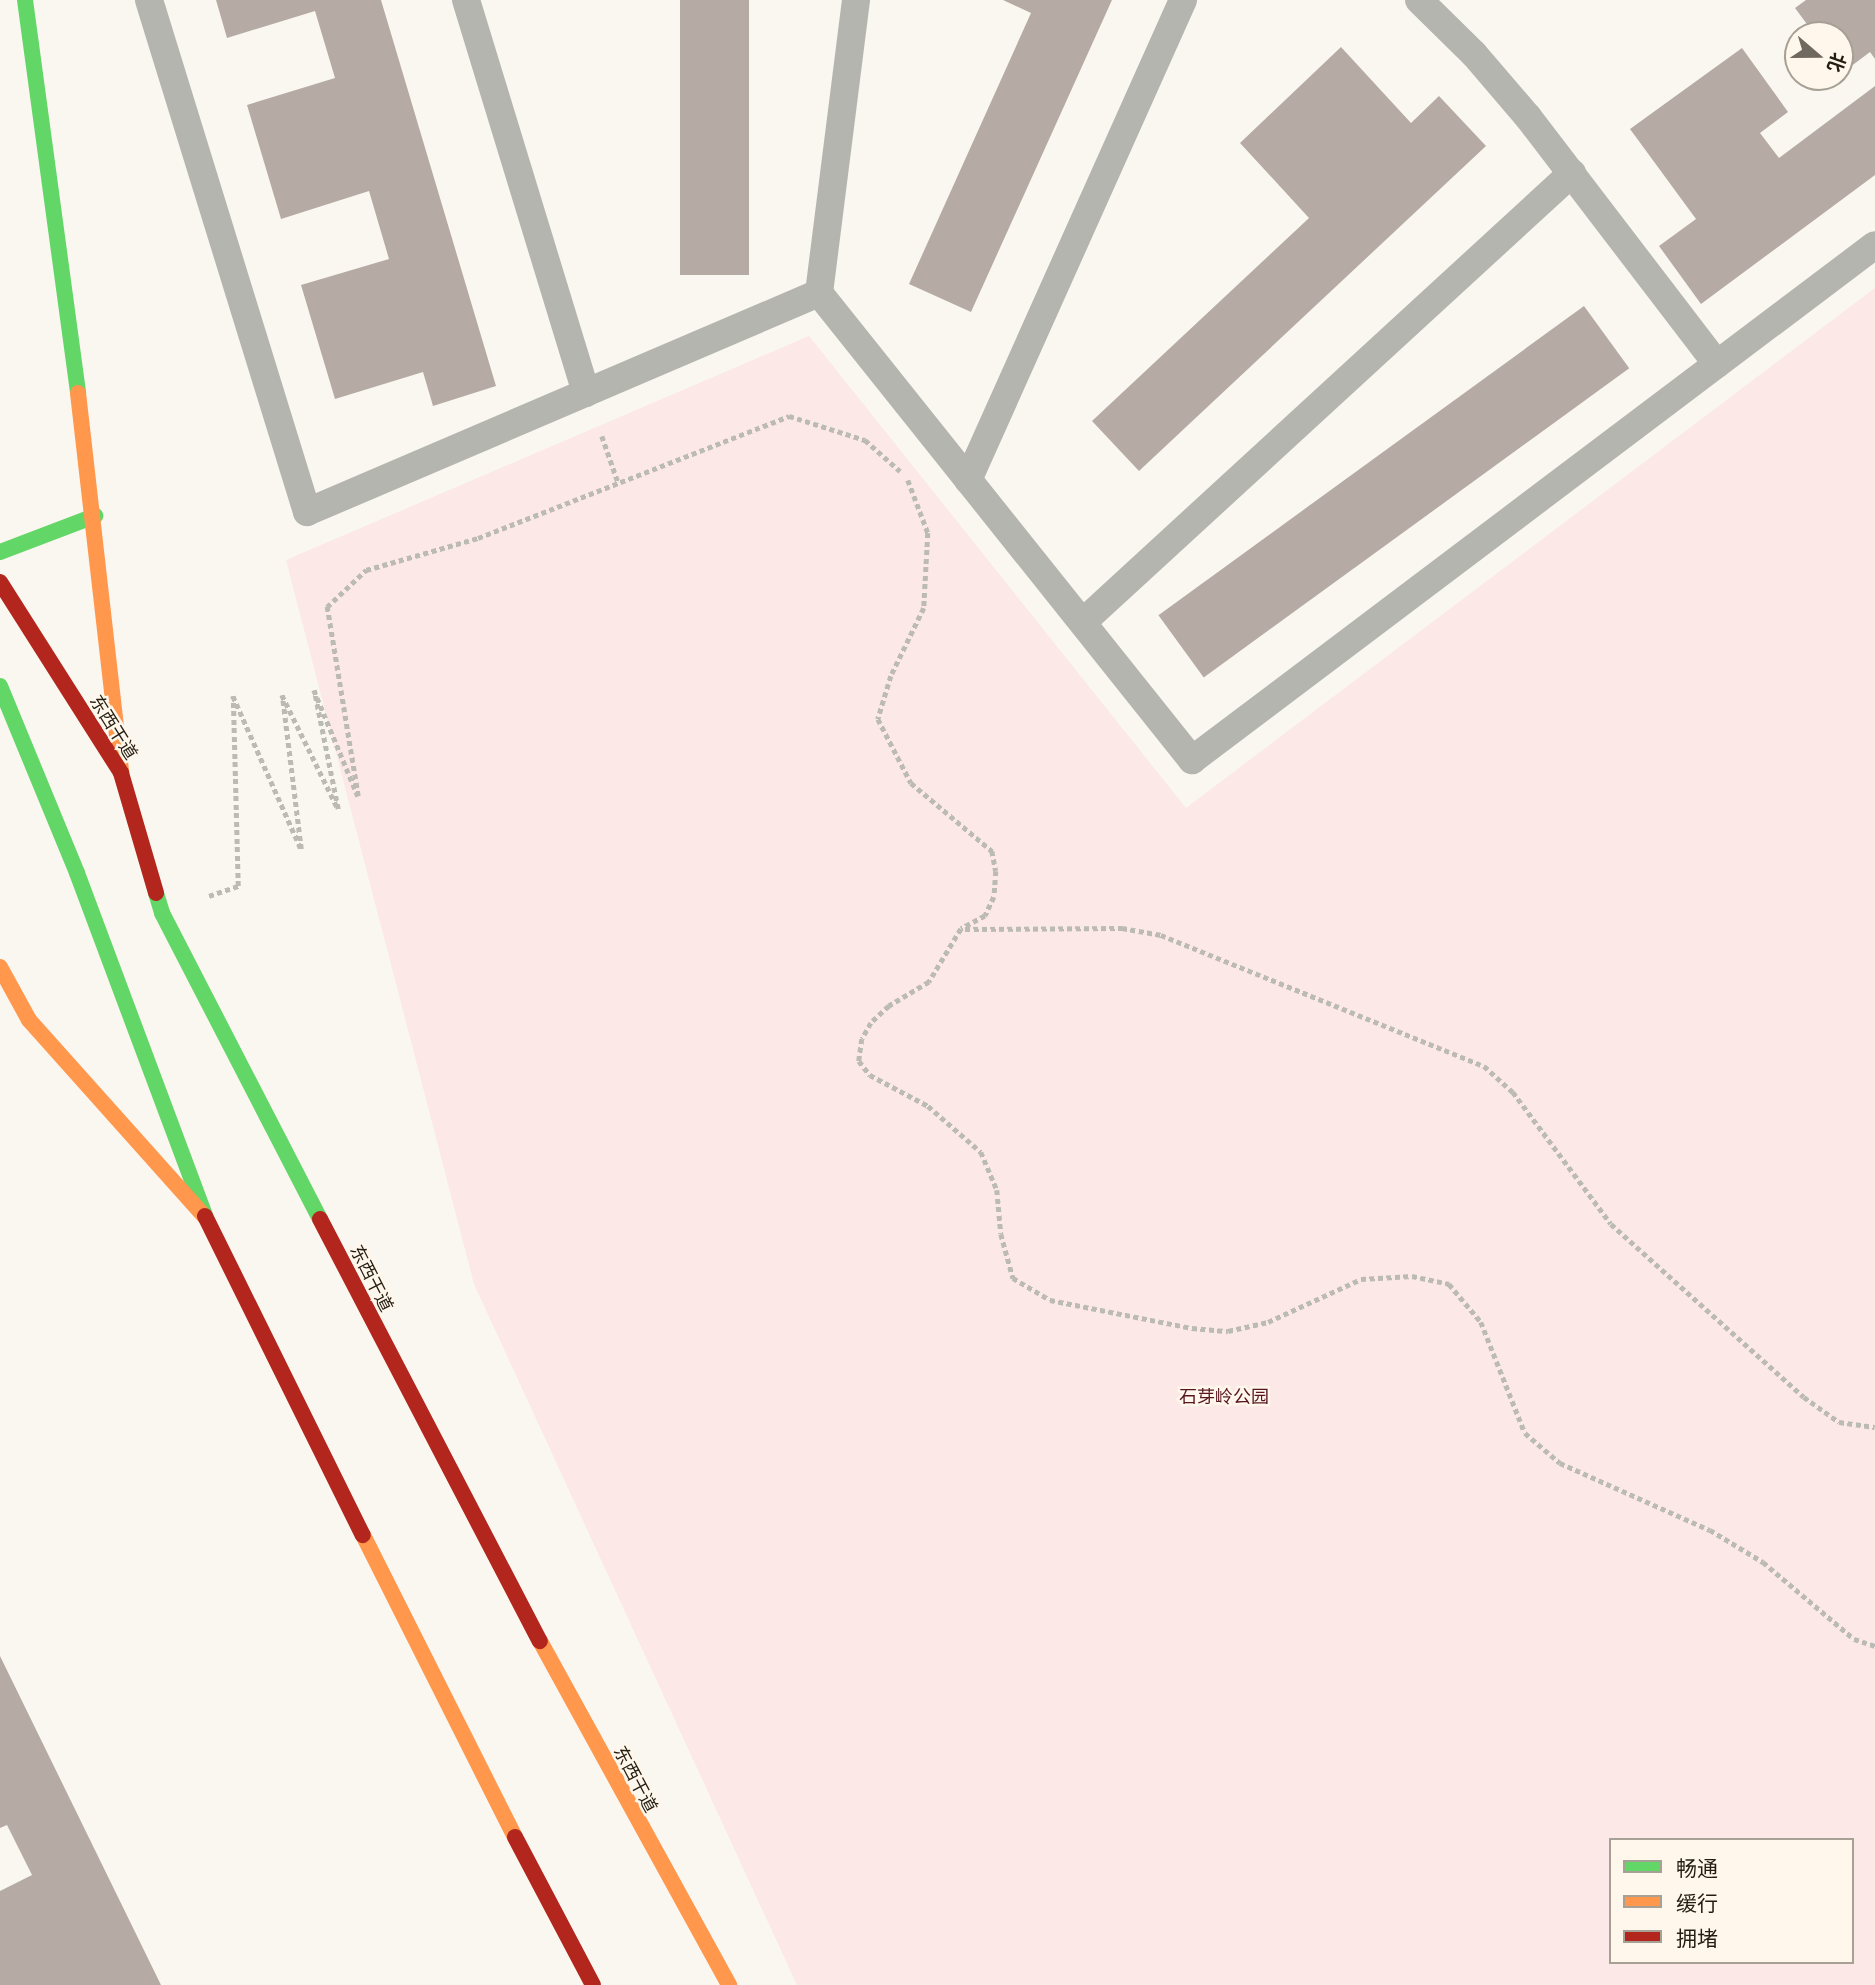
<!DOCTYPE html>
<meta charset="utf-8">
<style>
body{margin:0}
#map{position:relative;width:1875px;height:1985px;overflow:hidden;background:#faf6f0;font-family:"Golos Text","Noto Sans SC",sans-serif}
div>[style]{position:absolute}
.green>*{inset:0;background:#fce8e6}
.building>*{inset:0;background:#b5aba4;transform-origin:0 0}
.path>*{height:4.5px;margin-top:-2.25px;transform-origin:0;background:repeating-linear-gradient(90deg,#bbbab4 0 5px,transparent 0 8.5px)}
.lane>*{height:28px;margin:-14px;padding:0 14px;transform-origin:14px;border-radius:14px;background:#b5b5af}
.fast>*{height:16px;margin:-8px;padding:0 8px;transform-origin:8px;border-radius:8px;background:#63d668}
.slow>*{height:16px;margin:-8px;padding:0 8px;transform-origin:8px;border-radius:8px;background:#ff974d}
.jam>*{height:16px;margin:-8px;padding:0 8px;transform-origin:8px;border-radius:8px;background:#b3261e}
span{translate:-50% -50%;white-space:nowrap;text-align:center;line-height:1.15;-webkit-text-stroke:5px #fff7eb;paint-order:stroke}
.street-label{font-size:18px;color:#241d12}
.park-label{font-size:18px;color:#581520}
.legend{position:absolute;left:1609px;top:1838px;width:245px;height:126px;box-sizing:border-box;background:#fff7eb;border:2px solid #a7a094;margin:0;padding:9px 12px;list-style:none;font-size:21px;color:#241d12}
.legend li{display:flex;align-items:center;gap:14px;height:35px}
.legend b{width:35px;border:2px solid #a7a094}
.north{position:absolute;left:1784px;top:21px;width:70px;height:70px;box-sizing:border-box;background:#fff7eb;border:2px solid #a7a094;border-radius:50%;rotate:110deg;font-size:19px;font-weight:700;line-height:28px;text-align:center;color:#241d12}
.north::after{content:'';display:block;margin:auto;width:24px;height:32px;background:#6f6960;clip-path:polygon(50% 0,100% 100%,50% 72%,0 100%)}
</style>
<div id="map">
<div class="green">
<div style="clip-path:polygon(evenodd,1875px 288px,1875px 1985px,797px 1985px,474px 1284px,286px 560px,809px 336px,1186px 808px,1875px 288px,1611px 1840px,1852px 1840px,1852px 1962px,1611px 1962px,1611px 1840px)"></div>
</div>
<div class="building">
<div style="clip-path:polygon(216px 0,381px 0,496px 386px,433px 406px,423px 372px,335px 399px,301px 285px,389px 259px,369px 191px,281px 219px,247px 105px,335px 78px,315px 11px,227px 38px)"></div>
<div style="left:680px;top:0;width:69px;height:275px"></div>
<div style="clip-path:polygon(1003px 0,1112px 0,971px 312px,909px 284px,1031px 13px)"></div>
<div style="clip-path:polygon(1806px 0,1875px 0,1875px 59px,1870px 52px,1842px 73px,1840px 35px,1815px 35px,1795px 8px)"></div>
<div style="clip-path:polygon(1341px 47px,1411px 123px,1439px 96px,1486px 146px,1139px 471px,1092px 421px,1309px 218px,1240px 143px)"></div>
<div style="clip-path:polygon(1742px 48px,1788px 112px,1760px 133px,1779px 158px,1875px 86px,1875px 175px,1701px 304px,1659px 246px,1696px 219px,1630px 129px)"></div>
<div style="left:1584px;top:306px;width:77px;height:526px;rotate:54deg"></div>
<div style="clip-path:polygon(0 1656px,161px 1985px,0 1985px,0 1891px,32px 1875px,7px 1825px,0 1828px)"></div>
</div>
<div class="path">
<div style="left:602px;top:436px;width:49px;rotate:70.8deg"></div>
<div style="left:908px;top:480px;width:57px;rotate:69.3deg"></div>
<div style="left:928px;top:533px;width:75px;rotate:93.1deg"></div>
<div style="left:924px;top:608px;width:76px;rotate:115.9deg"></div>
<div style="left:891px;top:676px;width:45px;rotate:106.8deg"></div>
<div style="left:878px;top:719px;width:72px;rotate:62.7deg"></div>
<div style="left:911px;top:783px;width:106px;rotate:40deg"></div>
<div style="left:992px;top:851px;width:20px;rotate:79deg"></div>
<div style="left:996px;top:871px;width:26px;rotate:94deg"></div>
<div style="left:994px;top:897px;width:21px;rotate:115deg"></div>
<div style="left:985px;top:916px;width:27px;rotate:152deg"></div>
<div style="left:961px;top:929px;width:62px;rotate:121.1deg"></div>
<div style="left:929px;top:982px;width:47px;rotate:149deg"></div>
<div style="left:889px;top:1006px;width:25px;rotate:137deg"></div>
<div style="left:871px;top:1023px;width:18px;rotate:119deg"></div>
<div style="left:862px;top:1039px;width:22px;rotate:98deg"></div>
<div style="left:859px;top:1061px;width:18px;rotate:52deg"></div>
<div style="left:870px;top:1075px;width:66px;rotate:28.1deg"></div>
<div style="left:928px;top:1106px;width:70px;rotate:41deg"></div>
<div style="left:981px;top:1152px;width:41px;rotate:67.2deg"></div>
<div style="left:997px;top:1190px;width:44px;rotate:84.8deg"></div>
<div style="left:1001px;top:1234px;width:46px;rotate:74.7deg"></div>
<div style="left:1013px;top:1278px;width:43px;rotate:30.7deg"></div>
<div style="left:1050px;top:1300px;width:145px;rotate:11.2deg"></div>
<div style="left:1192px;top:1328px;width:36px;rotate:5deg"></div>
<div style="left:1228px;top:1331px;width:41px;rotate:-12.7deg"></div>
<div style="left:1268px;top:1322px;width:102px;rotate:-24.8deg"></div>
<div style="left:1361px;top:1279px;width:51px;rotate:-3.4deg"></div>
<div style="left:1412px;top:1276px;width:38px;rotate:12deg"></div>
<div style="left:1449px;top:1284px;width:50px;rotate:49.9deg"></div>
<div style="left:1481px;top:1322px;width:119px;rotate:68.4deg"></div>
<div style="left:1525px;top:1433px;width:46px;rotate:40.6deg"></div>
<div style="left:1560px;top:1463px;width:164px;rotate:24.1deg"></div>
<div style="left:1710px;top:1530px;width:62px;rotate:31.1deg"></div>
<div style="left:1763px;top:1562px;width:119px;rotate:40.2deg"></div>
<div style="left:1854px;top:1639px;width:22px;rotate:18deg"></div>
<div style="left:209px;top:896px;width:31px;rotate:-19deg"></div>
<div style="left:238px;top:886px;width:190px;rotate:-91.5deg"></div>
<div style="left:233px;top:696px;width:167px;rotate:66deg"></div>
<div style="left:301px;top:849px;width:155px;rotate:-97deg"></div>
<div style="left:282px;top:695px;width:127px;rotate:63.8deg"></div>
<div style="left:338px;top:809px;width:121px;rotate:-101.4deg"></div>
<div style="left:314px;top:690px;width:115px;rotate:67.5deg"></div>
<div style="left:358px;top:796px;width:192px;rotate:-99.3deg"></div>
<div style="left:327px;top:607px;width:54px;rotate:-43.5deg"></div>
<div style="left:366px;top:570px;width:116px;rotate:-15.9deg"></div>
<div style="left:478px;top:538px;width:334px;rotate:-21.4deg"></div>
<div style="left:789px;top:416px;width:80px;rotate:17.5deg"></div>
<div style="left:865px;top:440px;width:47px;rotate:41.5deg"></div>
<div style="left:965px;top:929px;width:157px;rotate:-0.4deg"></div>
<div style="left:1122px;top:928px;width:40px;rotate:10deg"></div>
<div style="left:1161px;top:935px;width:349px;rotate:22.1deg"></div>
<div style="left:1484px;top:1066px;width:39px;rotate:42deg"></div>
<div style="left:1513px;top:1092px;width:164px;rotate:53.4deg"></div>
<div style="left:1611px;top:1224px;width:259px;rotate:41.9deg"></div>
<div style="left:1804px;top:1397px;width:43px;rotate:35.5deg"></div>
<div style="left:1839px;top:1422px;width:36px;rotate:8deg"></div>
</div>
<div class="lane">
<div style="left:149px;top:0;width:536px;rotate:72.85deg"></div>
<div style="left:307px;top:512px;width:557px;rotate:-23.16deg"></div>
<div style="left:819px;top:293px;width:598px;rotate:51.39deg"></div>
<div style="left:1192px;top:760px;width:855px;rotate:-37.02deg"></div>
<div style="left:466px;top:0;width:411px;rotate:73deg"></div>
<div style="left:1419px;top:0;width:77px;rotate:44.5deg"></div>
<div style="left:1474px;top:54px;width:83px;rotate:49.4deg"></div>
<div style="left:1528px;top:117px;width:311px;rotate:52.6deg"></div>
<div style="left:819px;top:293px;width:295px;rotate:-82.8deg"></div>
<div style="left:968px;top:480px;width:526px;rotate:-65.87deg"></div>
<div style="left:1083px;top:622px;width:664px;rotate:-42.56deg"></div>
</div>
<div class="fast">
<div style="left:25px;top:0;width:397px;rotate:82.3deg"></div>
<div style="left:0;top:552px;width:102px;rotate:-20.8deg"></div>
<div style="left:0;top:686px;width:202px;rotate:67.6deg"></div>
<div style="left:77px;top:873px;width:366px;rotate:69.5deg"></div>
<div style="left:156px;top:893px;width:21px;rotate:73deg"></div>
<div style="left:162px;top:913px;width:344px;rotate:62.7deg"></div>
</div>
<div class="slow">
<div style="left:78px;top:393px;width:382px;rotate:83.5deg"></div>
<div style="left:0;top:967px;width:60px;rotate:61.3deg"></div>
<div style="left:29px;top:1020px;width:264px;rotate:48.2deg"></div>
<div style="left:363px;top:1535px;width:338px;rotate:63.3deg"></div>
<div style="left:540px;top:1641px;width:393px;rotate:61.2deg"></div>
</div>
<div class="jam">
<div style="left:0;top:582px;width:226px;rotate:57.6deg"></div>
<div style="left:121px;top:773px;width:125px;rotate:73.7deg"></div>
<div style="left:205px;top:1216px;width:356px;rotate:63.7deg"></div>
<div style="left:320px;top:1219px;width:476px;rotate:62.5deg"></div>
<div style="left:515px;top:1837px;width:167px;rotate:62.2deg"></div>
</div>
<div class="street-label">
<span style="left:114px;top:727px;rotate:58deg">东西干道</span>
<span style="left:372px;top:1278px;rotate:63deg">东西干道</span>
<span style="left:636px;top:1779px;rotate:62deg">东西干道</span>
</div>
<div class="park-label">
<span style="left:1224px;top:1396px">石芽岭公园</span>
</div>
<ul class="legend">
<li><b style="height:9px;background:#63d668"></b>畅通</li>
<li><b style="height:9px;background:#ff974d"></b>缓行</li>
<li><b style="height:9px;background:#b3261e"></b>拥堵</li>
</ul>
<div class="north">北</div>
</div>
